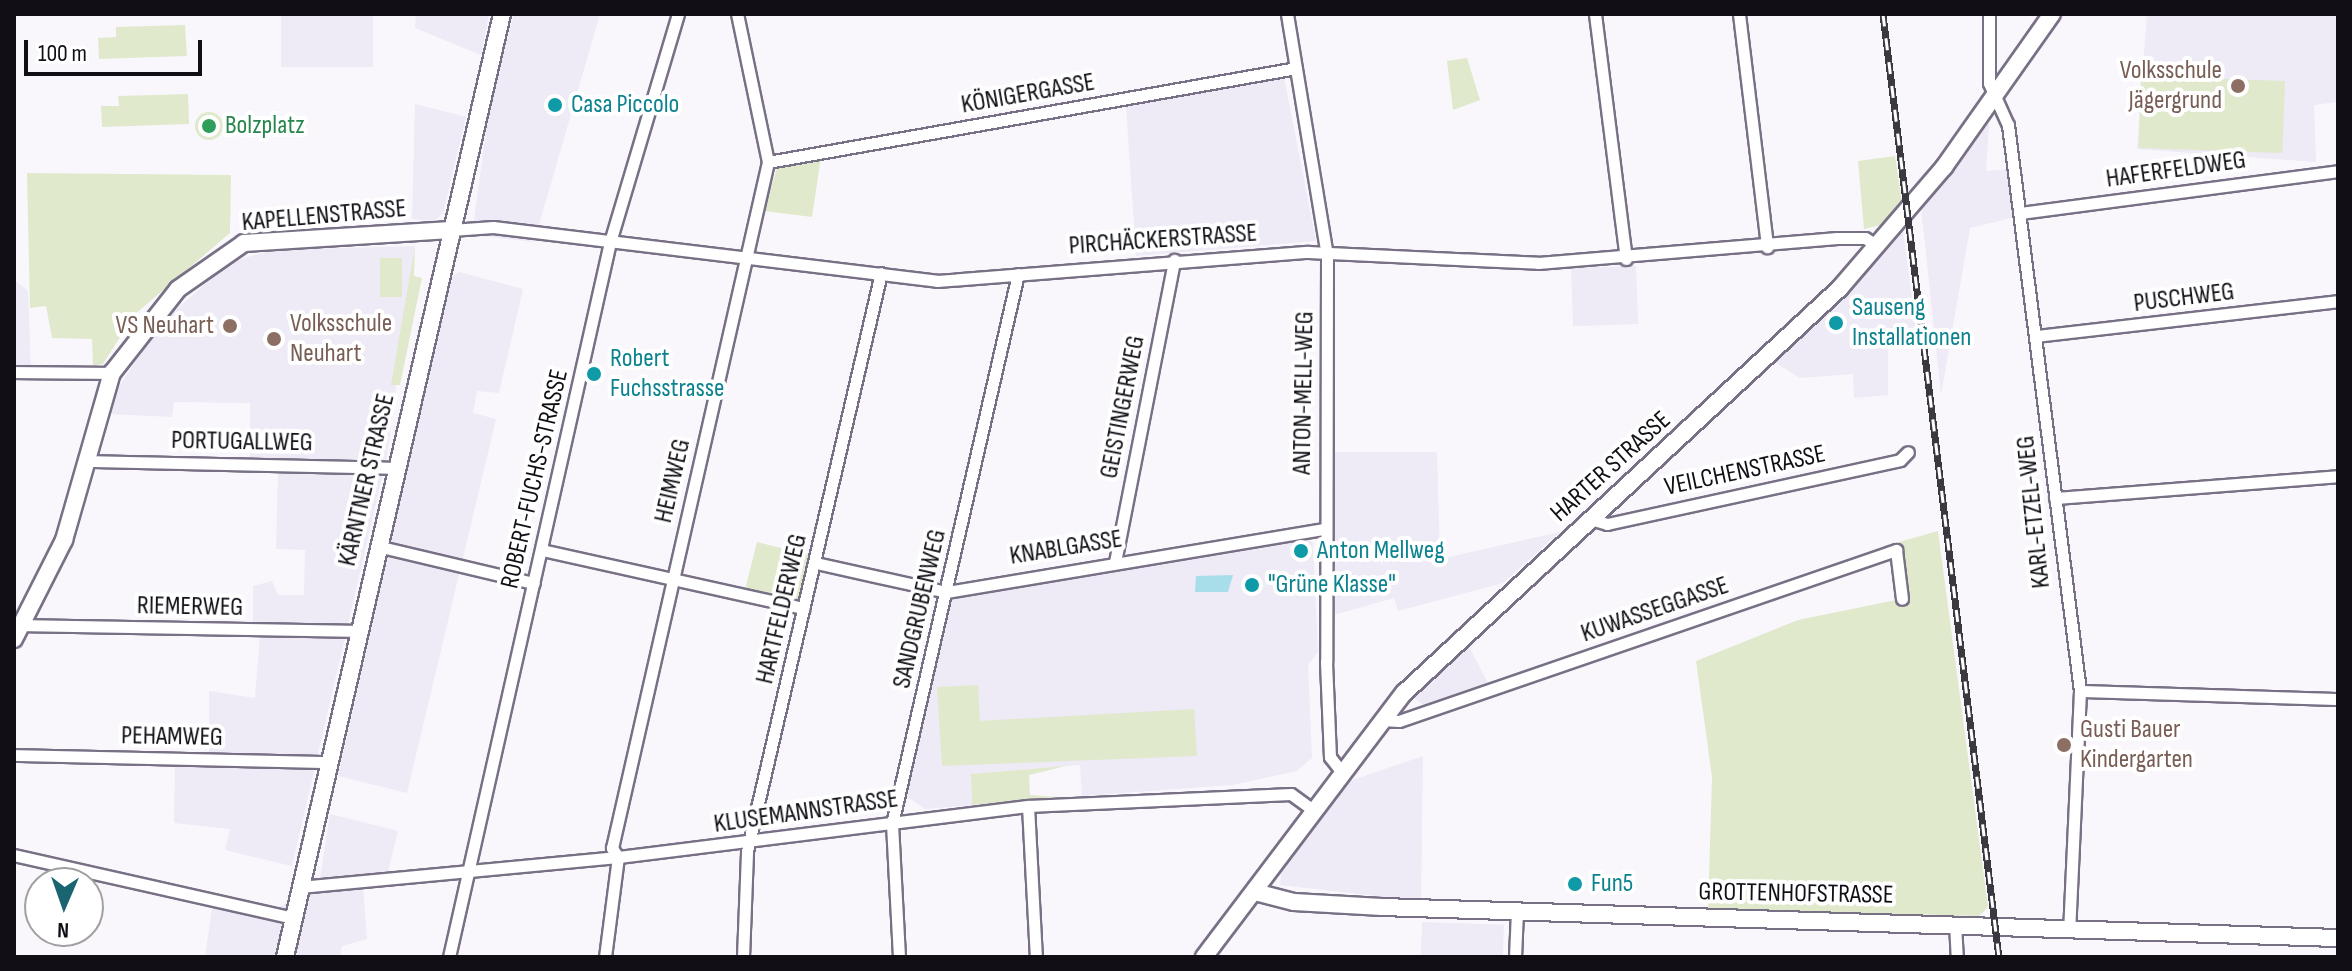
<!DOCTYPE html>
<meta charset="utf-8">
<style>
body{margin:0}
#map{position:relative;width:2352px;height:971px;overflow:hidden;background:#f9f7fc;font-family:"Sofia Sans Condensed",sans-serif}
div>[style]{position:absolute}
.built>*{inset:0;background:#eeeaf6;transform-origin:0 0}
.green>*{inset:0;background:#e0e9cc;transform-origin:0 0}
.round{border-radius:50%}
.water>*{inset:0;background:#a8deea}
.roads{filter:drop-shadow(2px 0 #787085) drop-shadow(-2px 0 #787085) drop-shadow(0 2px #787085) drop-shadow(0 -2px #787085)}
.minor>*{height:11px;margin:-5.5px;padding:0 5.5px;transform-origin:5.5px;border-radius:5.5px;background:#fff}
.secondary>*{height:16px;margin:-8px;padding:0 8px;transform-origin:8px;border-radius:8px;background:#fff}
.primary>*{height:16px;margin:-8px;padding:0 8px;transform-origin:8px;border-radius:8px;background:#fff}
.rail>*{height:7px;margin-top:-3.5px;transform-origin:0;background:repeating-linear-gradient(90deg,#fff 0 12px,#3b3940 0 24px);box-sizing:border-box;border-block:2px solid #3b3940}
.dots>*{width:22px;height:22px;translate:-50% -50%;box-sizing:border-box;border:4px solid #fff;border-radius:50%}
span{translate:-50% -50%;white-space:nowrap;text-align:center;line-height:1.15;-webkit-text-stroke:8px #fff;paint-order:stroke}
.education-label{font-size:26px;color:#785e54}
.right{translate:-100% -50%;text-align:right}
.left{translate:0 -50%;text-align:left}
.street-label{font-size:26px;color:#110e16}
.culture-label{font-size:26px;color:#0d838f}
.leisure-label{font-size:26px;color:#27864d}
.frame{position:absolute;inset:0;border:16px solid #110e16;pointer-events:none}
.north{position:absolute;left:24px;top:867px;width:80px;height:80px;box-sizing:border-box;background:#fff;border:2px solid #a09fa2;border-radius:50%;rotate:182deg;font-size:22px;font-weight:700;line-height:32px;text-align:center;color:#110e16}
.north::after{content:'';display:block;margin:auto;width:28px;height:36px;background:#1a6371;clip-path:polygon(50% 0,100% 100%,50% 72%,0 100%)}
.scale{position:absolute;left:24px;top:40px;width:178px;height:36px;box-sizing:border-box;border:4px solid #110e16;border-top:0;padding-left:10px;font-size:24px;line-height:28px;white-space:nowrap;color:#110e16;-webkit-text-stroke:6px #fff;paint-order:stroke}
</style>
<div id="map">
<div class="built">
<div style="left:281px;top:14px;width:92px;height:53px"></div>
<div style="clip-path:polygon(416px 14px,489px 14px,481px 55px,415px 28px)"></div>
<div style="clip-path:polygon(514px 14px,600px 14px,534px 242px,472px 235px,489px 108px)"></div>
<div style="clip-path:polygon(2147px 14px,2338px 14px,2338px 102px,2314px 105px,2316px 162px,2137px 149px)"></div>
<div style="clip-path:polygon(1284px 77px,1316px 241px,1136px 256px,1126px 105px)"></div>
<div style="clip-path:polygon(1982px 101px,1989px 125px,1986px 171px,2009px 169px,2015px 217px,1970px 228px,1941px 395px,1919px 188px)"></div>
<div style="clip-path:polygon(415px 104px,466px 117px,443px 213px,434px 221px,412px 219px)"></div>
<div style="clip-path:polygon(1903px 230px,1917px 336px,1888px 342px,1888px 395px,1854px 398px,1853px 374px,1800px 378px,1773px 361px)"></div>
<div style="clip-path:polygon(415px 246px,387px 456px,292px 866px,225px 850px,230px 829px,174px 823px,175px 763px,209px 754px,209px 691px,255px 698px,260px 635px,253px 635px,253px 586px,272px 581px,278px 595px,304px 595px,305px 550px,276px 549px,278px 470px,250px 458px,250px 403px,174px 402px,172px 417px,110px 414px,117px 389px,163px 321px,230px 262px,273px 250px)"></div>
<div style="left:1636px;top:266px;width:58px;height:65px;rotate:88deg"></div>
<div style="clip-path:polygon(459px 272px,523px 289px,499px 393px,477px 391px,473px 413px,496px 419px,407px 793px,338px 776px,451px 277px)"></div>
<div style="clip-path:polygon(14px 280px,28px 291px,31px 370px,14px 370px)"></div>
<div style="clip-path:polygon(1332px 452px,1437px 452px,1440px 559px,1560px 532px,1503px 583px,1398px 611px,1394px 598px,1334px 615px)"></div>
<div style="clip-path:polygon(1306px 538px,1313px 543px,1318px 652px,1308px 665px,1312px 758px,1297px 771px,1232px 785px,1082px 796px,1080px 765px,971px 774px,972px 805px,925px 809px,906px 796px,951px 602px,962px 593px)"></div>
<div style="clip-path:polygon(1467px 643px,1489px 685px,1426px 707px,1413px 697px)"></div>
<div style="clip-path:polygon(1423px 756px,1421px 901px,1280px 885px,1282px 867px,1341px 784px)"></div>
<div style="clip-path:polygon(330px 814px,398px 831px,388px 872px,367px 874px,363px 885px,367px 939px,342px 946px,340px 957px,205px 957px,214px 894px,279px 908px,320px 878px)"></div>
<div style="left:1422px;top:922px;width:82px;height:35px;rotate:2deg"></div>
</div>
<div class="green">
<div style="clip-path:polygon(185px 25px,187px 56px,99px 59px,98px 38px,116px 37px,116px 27px)"></div>
<div style="clip-path:polygon(1467px 58px,1480px 100px,1453px 110px,1447px 61px)"></div>
<div style="left:2141px;top:76px;width:144px;height:72px;rotate:2deg"></div>
<div style="clip-path:polygon(188px 94px,189px 124px,102px 127px,101px 106px,119px 106px,118px 96px)"></div>
<div class="round" style="left:195px;top:112px;width:28px;height:28px"></div>
<div style="clip-path:polygon(1895px 156px,1902px 204px,1885px 224px,1864px 229px,1858px 161px)"></div>
<div style="clip-path:polygon(821px 157px,812px 217px,764px 211px,778px 165px)"></div>
<div style="clip-path:polygon(27px 173px,231px 175px,230px 233px,134px 315px,103px 364px,93px 366px,92px 339px,52px 338px,46px 306px,30px 308px)"></div>
<div style="clip-path:polygon(415px 246px,414px 276px,422px 278px,400px 385px,391px 385px)"></div>
<div style="left:380px;top:258px;width:22px;height:39px"></div>
<div style="clip-path:polygon(1938px 531px,1988px 907px,1979px 916px,1708px 909px,1712px 777px,1696px 661px,1798px 620px,1901px 599px,1899px 542px)"></div>
<div style="left:757px;top:542px;width:58px;height:50px;rotate:14deg"></div>
<div style="clip-path:polygon(978px 685px,980px 721px,1194px 709px,1197px 756px,942px 766px,937px 687px)"></div>
<div style="clip-path:polygon(1066px 766px,1029px 775px,1030px 795px,1058px 797px,972px 805px,971px 774px)"></div>
</div>
<div class="water">
<div style="clip-path:polygon(1233px 575px,1228px 592px,1195px 592px,1196px 576px)"></div>
</div>
<div class="roads">
<div class="minor">
<div style="left:1287px;top:14px;width:244px;rotate:80.6deg"></div>
<div style="left:1327px;top:255px;width:407px;rotate:90.1deg"></div>
<div style="left:1326px;top:662px;width:95px;rotate:87.6deg"></div>
<div style="left:1330px;top:757px;width:18px;rotate:52deg"></div>
<div style="left:1595px;top:14px;width:247px;rotate:82.8deg"></div>
<div style="left:1739px;top:14px;width:235px;rotate:83.1deg"></div>
<div style="left:1989px;top:14px;width:69px;rotate:90deg"></div>
<div style="left:1989px;top:83px;width:46px;rotate:65.7deg"></div>
<div style="left:2008px;top:125px;width:571px;rotate:82.75deg"></div>
<div style="left:2080px;top:691px;width:239px;rotate:92.6deg"></div>
<div style="left:768px;top:162px;width:536px;rotate:-10.09deg"></div>
<div style="left:2020px;top:213px;width:321px;rotate:-7.5deg"></div>
<div style="left:451px;top:230px;width:42px;rotate:-4.1deg"></div>
<div style="left:493px;top:227px;width:447px;rotate:6.9deg"></div>
<div style="left:937px;top:281px;width:372px;rotate:-4.5deg"></div>
<div style="left:1308px;top:252px;width:230px;rotate:2.7deg"></div>
<div style="left:1538px;top:263px;width:300px;rotate:-4.8deg"></div>
<div style="left:1837px;top:238px;width:28px"></div>
<div style="left:1865px;top:238px;width:15px;rotate:32deg"></div>
<div style="left:2036px;top:336px;width:304px;rotate:-6.6deg"></div>
<div style="left:14px;top:372px;width:98px;rotate:0.6deg"></div>
<div style="left:88px;top:461px;width:307px;rotate:1.3deg"></div>
<div style="left:2055px;top:498px;width:284px;rotate:-4.4deg"></div>
<div style="left:1590px;top:519px;width:18px;rotate:16deg"></div>
<div style="left:1607px;top:524px;width:300px;rotate:-12.3deg"></div>
<div style="left:1900px;top:460px;width:11px;rotate:-45deg"></div>
<div style="left:377px;top:546px;width:161px;rotate:13.3deg"></div>
<div style="left:542px;top:550px;width:268px;rotate:12.5deg"></div>
<div style="left:1115px;top:562px;width:308px;rotate:-78.9deg"></div>
<div style="left:816px;top:563px;width:134px;rotate:12.5deg"></div>
<div style="left:947px;top:592px;width:383px;rotate:-9.5deg"></div>
<div style="left:21px;top:625px;width:337px;rotate:1deg"></div>
<div style="left:2080px;top:691px;width:258px;rotate:1.8deg"></div>
<div style="left:1381px;top:720px;width:18px;rotate:3deg"></div>
<div style="left:1399px;top:721px;width:526px;rotate:-18.99deg"></div>
<div style="left:1896px;top:550px;width:49px;rotate:83deg"></div>
<div style="left:14px;top:755px;width:314px;rotate:1.3deg"></div>
<div style="left:1028px;top:806px;width:151px;rotate:87deg"></div>
<div style="left:14px;top:855px;width:286px;rotate:12.7deg"></div>
<div style="left:300px;top:887px;width:319px;rotate:-5.4deg"></div>
<div style="left:618px;top:857px;width:413px;rotate:-7.1deg"></div>
<div style="left:1028px;top:806px;width:263px;rotate:-2.6deg"></div>
<div style="left:1291px;top:794px;width:27px;rotate:36deg"></div>
<div style="left:1955px;top:923px;width:34px;rotate:87deg"></div>
<div style="left:449px;top:957px;width:733px;rotate:-77.31deg"></div>
<div style="left:610px;top:242px;width:238px;rotate:-73.4deg"></div>
<div style="left:605px;top:957px;width:101px;rotate:-82.6deg"></div>
<div style="left:618px;top:857px;width:11px;rotate:-124deg"></div>
<div style="left:612px;top:848px;width:704px;rotate:-77.19deg"></div>
<div style="left:768px;top:162px;width:151px;rotate:-101.8deg"></div>
<div style="left:743px;top:957px;width:106px;rotate:-87.8deg"></div>
<div style="left:747px;top:851px;width:593px;rotate:-76.95deg"></div>
<div style="left:899px;top:957px;width:133px;rotate:-93deg"></div>
<div style="left:892px;top:824px;width:564px;rotate:-77.1deg"></div>
<div style="left:1515px;top:957px;width:46px;rotate:-87.5deg"></div>
</div>
<div class="secondary">
<div style="left:14px;top:639px;width:111px;rotate:-63.2deg"></div>
<div style="left:64px;top:540px;width:174px;rotate:-74deg"></div>
<div style="left:112px;top:373px;width:107px;rotate:-51.8deg"></div>
<div style="left:178px;top:289px;width:80px;rotate:-34.9deg"></div>
<div style="left:244px;top:243px;width:207px;rotate:-3.6deg"></div>
<div style="left:1255px;top:892px;width:40px;rotate:14.4deg"></div>
<div style="left:1294px;top:902px;width:88px;rotate:3.3deg"></div>
<div style="left:1382px;top:907px;width:957px;rotate:1.86deg"></div>
<div style="left:1204px;top:957px;width:331px;rotate:-52.9deg"></div>
<div style="left:1404px;top:693px;width:595px;rotate:-42.89deg"></div>
<div style="left:1840px;top:288px;width:160px;rotate:-49.3deg"></div>
<div style="left:1944px;top:167px;width:187px;rotate:-54.8deg"></div>
</div>
<div class="primary">
<div style="left:285px;top:957px;width:968px;rotate:-77.04deg"></div>
</div>
</div>
<div class="rail">
<div style="left:1883px;top:14px;width:950px;rotate:82.99deg"></div>
</div>
<div class="dots">
<div style="left:2238px;top:86px;background:#8d6e63"></div>
<div style="left:555px;top:105px;background:#0f9aa8"></div>
<div style="left:209px;top:126px;background:#2e9e5b"></div>
<div style="left:1836px;top:323px;background:#0f9aa8"></div>
<div style="left:230px;top:326px;background:#8d6e63"></div>
<div style="left:274px;top:339px;background:#8d6e63"></div>
<div style="left:594px;top:374px;background:#0f9aa8"></div>
<div style="left:1301px;top:551px;background:#0f9aa8"></div>
<div style="left:1252px;top:585px;background:#0f9aa8"></div>
<div style="left:2064px;top:745px;background:#8d6e63"></div>
<div style="left:1575px;top:884px;background:#0f9aa8"></div>
</div>
<div class="education-label">
<span class="right" style="left:2222px;top:86px">Volksschule<br>Jägergrund</span>
<span class="left" style="left:290px;top:339px">Volksschule<br>Neuhart</span>
<span class="right" style="left:214px;top:326px">VS Neuhart</span>
<span class="left" style="left:2080px;top:745px">Gusti Bauer<br>Kindergarten</span>
</div>
<div class="street-label">
<span style="left:1028px;top:94px;rotate:-10deg">KÖNIGERGASSE</span>
<span style="left:2176px;top:170px;rotate:-8deg">HAFERFELDWEG</span>
<span style="left:324px;top:216px;rotate:-5deg">KAPELLENSTRASSE</span>
<span style="left:1163px;top:240px;rotate:-4deg">PIRCHÄCKERSTRASSE</span>
<span style="left:2184px;top:298px;rotate:-7deg">PUSCHWEG</span>
<span style="left:1304px;top:393px;rotate:-89deg">ANTON-MELL-WEG</span>
<span style="left:1123px;top:407px;rotate:-79deg">GEISTINGERWEG</span>
<span style="left:242px;top:442px;rotate:1deg">PORTUGALLWEG</span>
<span style="left:1611px;top:467px;rotate:-42deg">HARTER STRASSE</span>
<span style="left:1745px;top:471px;rotate:-12deg">VEILCHENSTRASSE</span>
<span style="left:535px;top:479px;rotate:-77deg">ROBERT-FUCHS-STRASSE</span>
<span style="left:367px;top:480px;rotate:-77deg">KÄRNTNER STRASSE</span>
<span style="left:673px;top:481px;rotate:-77deg">HEIMWEG</span>
<span style="left:2034px;top:512px;rotate:-96deg">KARL-ETZEL-WEG</span>
<span style="left:1066px;top:548px;rotate:-9deg">KNABLGASSE</span>
<span style="left:190px;top:607px;rotate:1deg">RIEMERWEG</span>
<span style="left:782px;top:609px;rotate:-77deg">HARTFELDERWEG</span>
<span style="left:920px;top:609px;rotate:-77deg">SANDGRUBENWEG</span>
<span style="left:1655px;top:610px;rotate:-19deg">KUWASSEGGASSE</span>
<span style="left:172px;top:737px;rotate:1deg">PEHAMWEG</span>
<span style="left:806px;top:812px;rotate:-8deg">KLUSEMANNSTRASSE</span>
<span style="left:1796px;top:894px;rotate:1deg">GROTTENHOFSTRASSE</span>
</div>
<div class="culture-label">
<span class="left" style="left:571px;top:105px">Casa Piccolo</span>
<span class="left" style="left:1852px;top:323px">Sauseng<br>Installationen</span>
<span class="left" style="left:610px;top:374px">Robert<br>Fuchsstrasse</span>
<span class="left" style="left:1317px;top:551px">Anton Mellweg</span>
<span class="left" style="left:1268px;top:585px">"Grüne Klasse"</span>
<span class="left" style="left:1591px;top:884px">Fun5</span>
</div>
<div class="leisure-label">
<span class="left" style="left:225px;top:126px">Bolzplatz</span>
</div>
<div class="frame"></div>
<div class="north">N</div>
<div class="scale">100 m</div>
</div>
